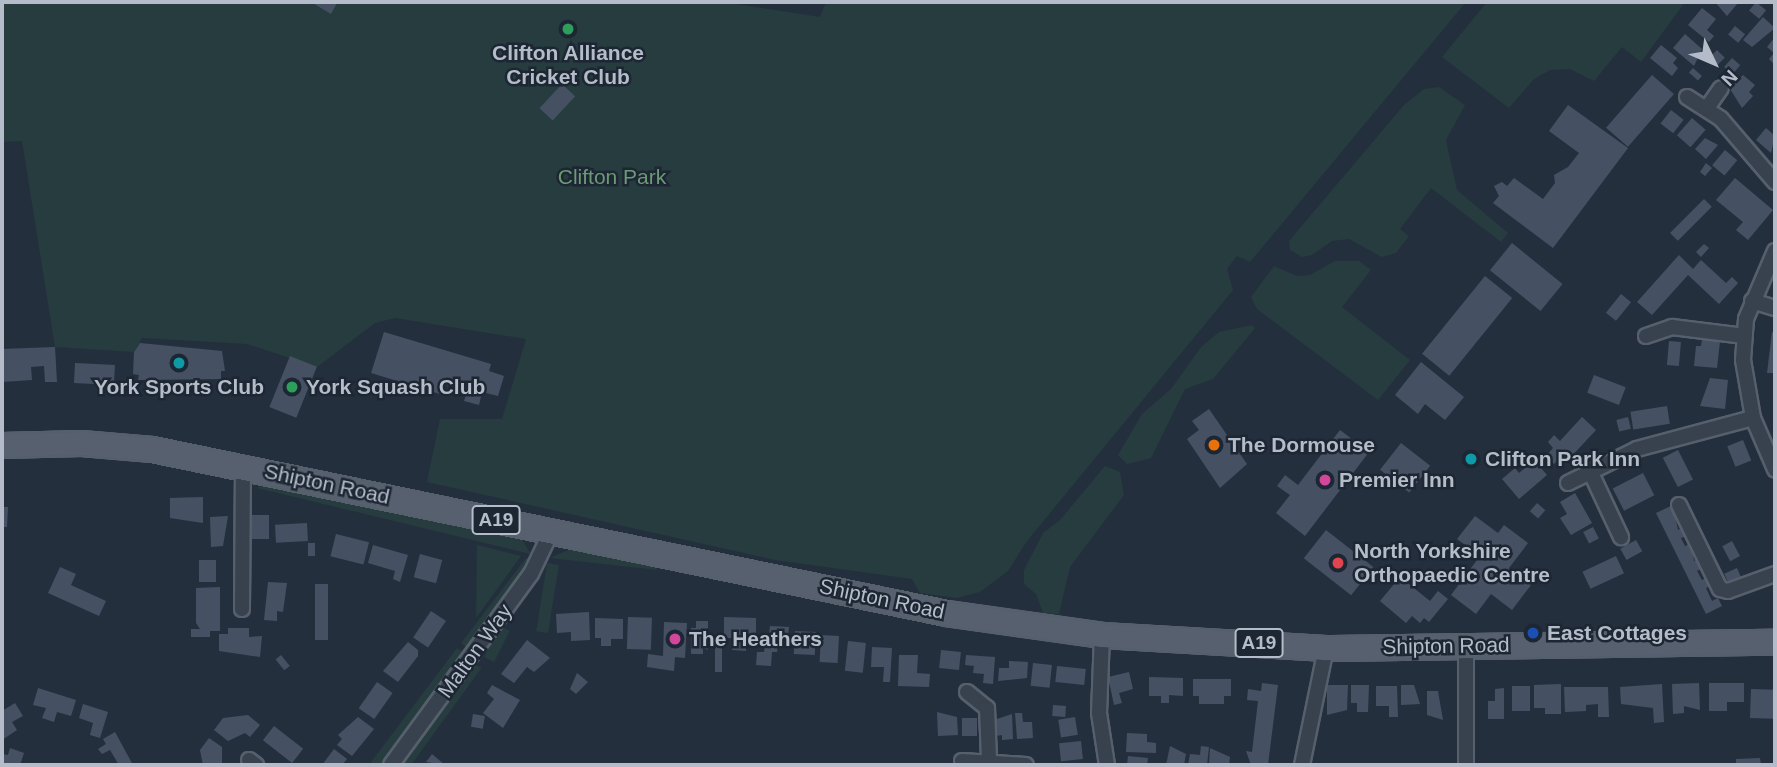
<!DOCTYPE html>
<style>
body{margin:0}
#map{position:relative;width:1777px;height:767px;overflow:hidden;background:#242f3e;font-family:Helvetica,sans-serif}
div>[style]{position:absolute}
.green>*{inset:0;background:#263c3f;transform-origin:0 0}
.building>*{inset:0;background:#455162;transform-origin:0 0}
.roads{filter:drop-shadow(2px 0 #565f6c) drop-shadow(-2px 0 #565f6c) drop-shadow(0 2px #565f6c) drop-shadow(0 -2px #565f6c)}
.street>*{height:14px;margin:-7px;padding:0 7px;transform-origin:7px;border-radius:7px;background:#38414e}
.primary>*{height:23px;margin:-11.5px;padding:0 11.5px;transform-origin:11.5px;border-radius:11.5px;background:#56606e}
.dots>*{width:19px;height:19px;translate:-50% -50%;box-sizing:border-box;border:4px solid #1d2633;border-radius:50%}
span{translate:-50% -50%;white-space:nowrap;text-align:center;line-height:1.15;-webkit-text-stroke:5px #1d2633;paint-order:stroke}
.shield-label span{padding:2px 5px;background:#1d2633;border:2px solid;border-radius:5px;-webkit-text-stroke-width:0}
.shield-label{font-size:19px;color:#b4bcc9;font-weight:700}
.poi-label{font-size:21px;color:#b4bcc9;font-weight:700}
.left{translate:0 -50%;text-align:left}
.park-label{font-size:21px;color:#6b9a76}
.street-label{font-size:21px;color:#b4bcc9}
.frame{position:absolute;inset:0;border:4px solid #b4bcc9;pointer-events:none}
.north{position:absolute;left:1679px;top:28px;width:70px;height:70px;-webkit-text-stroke:5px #1d2633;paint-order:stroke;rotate:134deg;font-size:19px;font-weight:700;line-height:28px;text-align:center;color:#b4bcc9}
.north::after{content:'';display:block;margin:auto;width:24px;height:32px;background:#b4bcc9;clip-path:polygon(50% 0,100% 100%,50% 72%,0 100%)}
</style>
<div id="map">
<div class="green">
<div style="clip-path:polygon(2px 2px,723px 2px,820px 17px,826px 2px,1466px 2px,1250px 262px,1237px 256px,1227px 269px,1233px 290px,1027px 541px,1008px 571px,980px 592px,957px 598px,920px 593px,912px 579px,775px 560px,427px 482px,440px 419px,502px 419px,526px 339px,395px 318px,375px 323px,317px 367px,247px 344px,142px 338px,134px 352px,55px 347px,22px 141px,2px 142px)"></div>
<div style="clip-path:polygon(1487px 2px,1685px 2px,1641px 62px,1622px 47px,1594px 81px,1570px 69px,1550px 70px,1534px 79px,1509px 108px,1442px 57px)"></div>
<div style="clip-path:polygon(1439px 87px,1465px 105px,1446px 140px,1457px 190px,1508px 233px,1501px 242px,1431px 188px,1400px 229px,1409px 236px,1396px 253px,1382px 257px,1349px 239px,1332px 241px,1312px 255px,1302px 257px,1290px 250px,1289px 241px,1404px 105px,1424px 89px)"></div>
<div style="clip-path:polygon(1335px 261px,1359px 261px,1371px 270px,1342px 307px,1410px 360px,1378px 400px,1257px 309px,1251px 297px,1274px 266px,1297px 276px,1310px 275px)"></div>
<div style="clip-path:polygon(1252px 325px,1255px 328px,1213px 379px,1185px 389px,1151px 458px,1127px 464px,1118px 455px,1142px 414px,1171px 389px,1201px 347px,1219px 332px)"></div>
<div style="clip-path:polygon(1105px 466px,1120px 472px,1124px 495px,1070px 567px,1059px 614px,1043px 613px,1036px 594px,1024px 584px,1024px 570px,1043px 533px,1060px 520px)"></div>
<div style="clip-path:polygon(265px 484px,521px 538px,531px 554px,257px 488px)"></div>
<div style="clip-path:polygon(477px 545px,521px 556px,476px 618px)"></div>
<div style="clip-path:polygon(573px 548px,654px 565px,657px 570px,550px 558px)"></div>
<div style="clip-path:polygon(526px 558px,532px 560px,528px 568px,469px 649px,461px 643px)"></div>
<div style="left:547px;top:563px;width:12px;height:69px;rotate:9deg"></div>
<div style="left:500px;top:626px;width:11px;height:35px;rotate:27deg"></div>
<div style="left:457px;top:648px;width:10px;height:145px;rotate:37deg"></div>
<div style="left:474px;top:663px;width:9px;height:127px;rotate:36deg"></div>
</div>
<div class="building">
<div style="clip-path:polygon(311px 2px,335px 2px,337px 3px,331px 14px)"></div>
<div style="clip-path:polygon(1715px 2px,1736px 2px,1738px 3px,1727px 16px)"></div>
<div style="left:1756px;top:2px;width:13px;height:11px;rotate:39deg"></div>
<div style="clip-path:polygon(1702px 8px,1716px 19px,1707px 30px,1714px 36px,1709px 42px,1688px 25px)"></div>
<div style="clip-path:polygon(1763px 17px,1775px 28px,1752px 47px,1743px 40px)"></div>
<div style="left:1735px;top:26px;width:13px;height:11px;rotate:39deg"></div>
<div style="clip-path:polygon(1685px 34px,1702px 49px,1694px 66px,1673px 48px)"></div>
<div style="clip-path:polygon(1775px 37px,1775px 60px,1773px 63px,1769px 59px,1774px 53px,1767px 47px)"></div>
<div style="clip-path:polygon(1661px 45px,1677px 58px,1673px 63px,1678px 68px,1672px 76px,1650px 58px)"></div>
<div style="left:1717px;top:50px;width:11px;height:12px;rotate:45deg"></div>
<div style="left:1732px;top:58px;width:11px;height:12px;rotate:41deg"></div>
<div style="left:1693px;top:68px;width:12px;height:6px;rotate:42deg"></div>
<div style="left:1652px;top:75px;width:29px;height:70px;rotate:41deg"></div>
<div style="clip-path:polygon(1743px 75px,1755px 85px,1749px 92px,1753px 96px,1742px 108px,1730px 89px)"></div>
<div style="left:562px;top:84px;width:18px;height:33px;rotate:43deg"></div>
<div style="clip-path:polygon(1568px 105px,1628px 148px,1553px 248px,1493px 203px,1499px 196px,1494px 186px,1502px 182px,1507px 186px,1514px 178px,1543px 199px,1555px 183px,1554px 175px,1568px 167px,1579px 153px,1549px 131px)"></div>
<div style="left:1671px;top:110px;width:16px;height:17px;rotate:38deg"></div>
<div style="left:1692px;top:118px;width:18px;height:23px;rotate:41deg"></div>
<div style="clip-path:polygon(1766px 128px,1775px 136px,1771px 153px,1756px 140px)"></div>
<div style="clip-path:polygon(1705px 138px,1718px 145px,1706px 159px,1695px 149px)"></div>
<div style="left:1725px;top:150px;width:16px;height:20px;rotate:40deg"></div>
<div style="clip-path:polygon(1706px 163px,1712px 168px,1705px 176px,1700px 172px)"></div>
<div style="clip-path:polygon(1735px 178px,1773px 210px,1748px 240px,1736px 230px,1743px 222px,1716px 200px)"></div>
<div style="left:1704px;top:199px;width:11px;height:48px;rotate:45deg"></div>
<div style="left:1512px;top:243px;width:65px;height:35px;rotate:39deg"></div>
<div style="clip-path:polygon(1704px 244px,1709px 248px,1701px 257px,1696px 252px)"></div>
<div style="clip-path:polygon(1679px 255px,1693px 269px,1701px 260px,1726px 283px,1732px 277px,1738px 283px,1719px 304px,1688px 275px,1652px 315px,1637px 302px)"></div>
<div style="left:1485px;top:276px;width:35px;height:100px;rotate:39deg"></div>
<div style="left:1621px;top:294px;width:13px;height:24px;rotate:39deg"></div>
<div style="clip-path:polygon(384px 332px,491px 364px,489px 371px,504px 376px,498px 396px,482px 392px,479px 405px,464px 401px,467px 391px,443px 384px,440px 394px,371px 373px)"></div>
<div style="clip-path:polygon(1772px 332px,1775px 333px,1775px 373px,1767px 373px)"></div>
<div style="clip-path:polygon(1702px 339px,1720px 341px,1717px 368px,1694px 366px,1696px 346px,1701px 346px)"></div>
<div style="left:1669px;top:341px;width:12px;height:24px;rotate:5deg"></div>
<div style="clip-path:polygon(140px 343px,222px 351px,225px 371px,221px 371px,221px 379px,138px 380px,139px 375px,133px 374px,134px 352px)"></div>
<div style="clip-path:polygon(55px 347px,57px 382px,45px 382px,44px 366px,31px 367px,32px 380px,2px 382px,2px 349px)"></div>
<div style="left:290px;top:356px;width:29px;height:55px;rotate:22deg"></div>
<div style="clip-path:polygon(1421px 362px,1464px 397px,1445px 420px,1425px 404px,1418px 414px,1395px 395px)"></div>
<div style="left:75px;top:363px;width:40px;height:20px;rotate:3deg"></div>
<div style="left:1594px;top:375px;width:34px;height:19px;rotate:21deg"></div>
<div style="clip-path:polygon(1710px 378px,1728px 380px,1725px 409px,1700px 406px)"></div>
<div style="left:1667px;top:406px;width:18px;height:37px;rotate:81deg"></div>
<div style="clip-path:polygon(1209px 409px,1247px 464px,1220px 488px,1187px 439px,1199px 430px,1192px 421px)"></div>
<div style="clip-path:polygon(1582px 417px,1596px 430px,1568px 460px,1563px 455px,1554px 464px,1546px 456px,1553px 448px,1548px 442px,1554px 435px,1560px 441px)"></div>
<div style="left:1628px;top:417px;width:12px;height:12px;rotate:76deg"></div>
<div style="clip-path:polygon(1340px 430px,1369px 452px,1305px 536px,1276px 513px,1290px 495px,1277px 486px,1285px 475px,1298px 485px)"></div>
<div style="left:1743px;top:440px;width:22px;height:17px;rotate:68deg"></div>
<div style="left:1401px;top:443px;width:37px;height:34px;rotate:38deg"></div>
<div style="left:1678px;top:450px;width:33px;height:17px;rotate:63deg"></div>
<div style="clip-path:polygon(1534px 460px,1547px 475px,1519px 499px,1502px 479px,1515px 468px,1519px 473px)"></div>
<div style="left:1643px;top:473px;width:25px;height:34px;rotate:63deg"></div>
<div style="clip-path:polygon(1575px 493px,1592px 523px,1571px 535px,1560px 518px,1567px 514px,1560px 502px)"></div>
<div style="clip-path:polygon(203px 497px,203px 523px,170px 518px,170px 498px)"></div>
<div style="left:1537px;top:503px;width:11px;height:11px;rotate:41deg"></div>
<div style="clip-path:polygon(1673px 505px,1678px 530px,1684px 526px,1689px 535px,1681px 538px,1685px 546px,1692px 543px,1694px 561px,1701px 558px,1705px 567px,1697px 571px,1702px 580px,1709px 576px,1713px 585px,1706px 588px,1712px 601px,1718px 598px,1722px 606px,1706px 614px,1656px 513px)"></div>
<div style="clip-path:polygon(2px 507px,8px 507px,7px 527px,2px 527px)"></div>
<div style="left:251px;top:515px;width:18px;height:24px"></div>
<div style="clip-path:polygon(228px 516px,223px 546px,211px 547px,210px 517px)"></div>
<div style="clip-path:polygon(1475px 516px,1498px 533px,1504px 525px,1528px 543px,1509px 568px,1531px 585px,1512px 610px,1491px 594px,1476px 614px,1451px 595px,1480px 556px,1457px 539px)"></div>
<div style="left:307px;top:523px;width:18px;height:32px;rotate:87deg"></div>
<div style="left:1593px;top:527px;width:13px;height:11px;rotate:63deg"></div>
<div style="left:1326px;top:530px;width:60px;height:36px;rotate:38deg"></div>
<div style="left:336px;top:534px;width:34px;height:23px;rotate:14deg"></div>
<div style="left:1636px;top:540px;width:13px;height:18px;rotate:61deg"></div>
<div style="left:1732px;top:541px;width:17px;height:11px;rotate:62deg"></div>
<div style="left:308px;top:543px;width:7px;height:13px"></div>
<div style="clip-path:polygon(373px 545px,408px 555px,400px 582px,393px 579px,395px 571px,368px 563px)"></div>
<div style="left:420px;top:554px;width:23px;height:24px;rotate:15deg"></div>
<div style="left:1616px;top:556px;width:19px;height:37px;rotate:65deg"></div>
<div style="left:199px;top:560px;width:17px;height:22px"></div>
<div style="clip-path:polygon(60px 567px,76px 574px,71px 585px,106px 601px,99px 616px,48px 593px)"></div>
<div style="left:1737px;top:568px;width:10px;height:14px;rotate:66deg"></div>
<div style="clip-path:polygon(1400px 577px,1430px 601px,1438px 591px,1448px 599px,1429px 622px,1424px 618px,1420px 623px,1412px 616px,1406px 623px,1380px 601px)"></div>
<div style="clip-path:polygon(268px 582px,287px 583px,283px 612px,277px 611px,277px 621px,264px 620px)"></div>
<div style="left:315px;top:584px;width:13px;height:56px"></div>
<div style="clip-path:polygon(220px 587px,220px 631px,210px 631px,210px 637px,191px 637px,191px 629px,200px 629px,196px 623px,196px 588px)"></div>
<div style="left:431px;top:611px;width:18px;height:32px;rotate:34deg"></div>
<div style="clip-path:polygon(589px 612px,590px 640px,571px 641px,571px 632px,557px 633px,556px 614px)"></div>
<div style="left:628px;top:617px;width:24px;height:32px;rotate:2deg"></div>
<div style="clip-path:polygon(724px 617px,756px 618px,756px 641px,746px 640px,746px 651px,732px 650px,733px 638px,724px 638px)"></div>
<div style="clip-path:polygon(595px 618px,623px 619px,623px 639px,611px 639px,611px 646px,601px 646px,601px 638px,595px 638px)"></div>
<div style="clip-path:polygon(696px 621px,708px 621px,708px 650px,703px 648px,703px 654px,691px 654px,691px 628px,696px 628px)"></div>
<div style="clip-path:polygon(664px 622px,687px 623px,685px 658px,675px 657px,674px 671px,647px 667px,648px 654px,663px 656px)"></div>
<div style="clip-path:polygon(770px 626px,789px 627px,787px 645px,778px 644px,777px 652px,772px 652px,771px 666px,756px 665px,757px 652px,764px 652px,765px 644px,768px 644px)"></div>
<div style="clip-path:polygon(228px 628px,249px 628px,249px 637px,262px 636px,260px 657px,219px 651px,219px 634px,228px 634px)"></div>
<div style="left:795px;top:631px;width:21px;height:23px;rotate:3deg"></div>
<div style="left:821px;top:635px;width:18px;height:27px;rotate:3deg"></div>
<div style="clip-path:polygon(527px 640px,550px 658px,534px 672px,527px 667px,514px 683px,501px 674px)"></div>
<div style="left:848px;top:641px;width:18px;height:30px;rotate:6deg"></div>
<div style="clip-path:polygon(408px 642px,418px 650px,418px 656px,398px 682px,383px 671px)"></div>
<div style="left:715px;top:642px;width:7px;height:30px"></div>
<div style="clip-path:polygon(872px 647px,892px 648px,890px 682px,883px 682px,884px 667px,871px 667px)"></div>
<div style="left:941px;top:650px;width:20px;height:18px;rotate:6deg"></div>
<div style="left:281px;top:655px;width:14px;height:7px;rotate:51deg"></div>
<div style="clip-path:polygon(899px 655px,918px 655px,917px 673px,930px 674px,929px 687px,898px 686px)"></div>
<div style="clip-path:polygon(966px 655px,995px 657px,993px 684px,983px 683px,984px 674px,973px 673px,974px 666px,965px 665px)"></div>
<div style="clip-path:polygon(1009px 661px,1028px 662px,1027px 678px,998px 681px,999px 668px,1009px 668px)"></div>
<div style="left:1033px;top:663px;width:19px;height:23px;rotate:6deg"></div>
<div style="left:1057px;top:666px;width:29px;height:16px;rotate:6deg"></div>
<div style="clip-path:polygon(1129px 672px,1133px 689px,1119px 693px,1122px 703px,1114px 705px,1108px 677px)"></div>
<div style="clip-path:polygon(577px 673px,588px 682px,576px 694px,570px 689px)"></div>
<div style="clip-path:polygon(1149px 677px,1183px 678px,1183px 696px,1169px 695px,1169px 703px,1161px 703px,1161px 696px,1149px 696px)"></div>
<div style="clip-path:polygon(1193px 679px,1231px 679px,1231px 696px,1224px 696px,1224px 704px,1199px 704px,1199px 696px,1193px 696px)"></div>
<div style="left:377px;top:682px;width:19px;height:32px;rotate:35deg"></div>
<div style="clip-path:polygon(1262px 683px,1278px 685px,1268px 765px,1251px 765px,1246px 751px,1252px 752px,1258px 701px,1247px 700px,1248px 689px,1261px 691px)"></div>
<div style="clip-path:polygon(1699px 683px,1700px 710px,1684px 706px,1684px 713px,1673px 714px,1672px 684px)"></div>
<div style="clip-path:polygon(1709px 683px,1744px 683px,1744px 702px,1727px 702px,1727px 711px,1709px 711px)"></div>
<div style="clip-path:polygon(1561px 684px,1561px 714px,1545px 714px,1545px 708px,1534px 708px,1534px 685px)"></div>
<div style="clip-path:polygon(1662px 684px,1664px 722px,1654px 723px,1653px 708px,1621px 704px,1620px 687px)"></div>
<div style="clip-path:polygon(492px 685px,520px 700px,503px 728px,483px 713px,494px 699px,487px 693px)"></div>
<div style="clip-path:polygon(1327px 685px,1348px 685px,1347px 710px,1327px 715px)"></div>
<div style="clip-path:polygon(1351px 685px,1369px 685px,1368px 712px,1357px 712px,1357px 703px,1351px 703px)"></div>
<div style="clip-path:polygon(1401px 685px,1414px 685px,1420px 704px,1401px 705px)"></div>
<div style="clip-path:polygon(1376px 686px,1397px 686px,1398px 717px,1389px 717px,1389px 706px,1376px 706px)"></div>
<div style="left:1530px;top:686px;width:25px;height:18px;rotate:90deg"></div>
<div style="clip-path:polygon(1564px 687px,1608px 687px,1609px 717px,1598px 717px,1598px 704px,1586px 705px,1586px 711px,1565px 712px)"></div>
<div style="clip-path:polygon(38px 688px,76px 700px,71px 716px,57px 712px,54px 722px,42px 718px,46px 708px,33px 705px)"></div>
<div style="clip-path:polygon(1504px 688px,1504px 719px,1488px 719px,1488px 701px,1495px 701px,1495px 689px)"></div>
<div style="left:1751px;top:689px;width:24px;height:29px;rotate:2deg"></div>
<div style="clip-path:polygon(1427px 691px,1438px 691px,1443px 720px,1427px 715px)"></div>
<div style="clip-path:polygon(15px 703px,23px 716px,12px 722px,17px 730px,2px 740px,2px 711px)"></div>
<div style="clip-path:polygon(83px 704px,108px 712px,100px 738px,90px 735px,93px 723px,79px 718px)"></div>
<div style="left:1053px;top:705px;width:13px;height:11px;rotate:4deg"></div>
<div style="clip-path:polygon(937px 712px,957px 717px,958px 735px,938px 736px)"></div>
<div style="clip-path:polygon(1015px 713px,1022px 713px,1023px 722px,1032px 722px,1033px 738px,1017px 739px)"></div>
<div style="left:473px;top:714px;width:12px;height:13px;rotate:9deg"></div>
<div style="clip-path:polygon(1012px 714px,1013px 739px,1002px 740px,1002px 735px,996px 736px,994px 720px)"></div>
<div style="clip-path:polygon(248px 715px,260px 725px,250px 737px,245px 733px,228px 741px,214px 730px,223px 718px)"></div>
<div style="clip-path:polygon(358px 717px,374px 729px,352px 756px,337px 745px,342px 739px,338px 735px)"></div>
<div style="left:1075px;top:717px;width:18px;height:17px;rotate:81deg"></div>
<div style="left:962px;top:718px;width:15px;height:18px"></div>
<div style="left:274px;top:726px;width:37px;height:18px;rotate:38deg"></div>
<div style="clip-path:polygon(115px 732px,133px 765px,119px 765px,110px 750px,102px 754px,98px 749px,106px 744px,103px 739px)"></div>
<div style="clip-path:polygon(1127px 733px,1147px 734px,1147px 742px,1156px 743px,1156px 753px,1126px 752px)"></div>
<div style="clip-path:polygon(209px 738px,222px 747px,222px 765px,203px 765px,200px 750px)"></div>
<div style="left:1081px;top:741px;width:18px;height:22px;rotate:84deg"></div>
<div style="clip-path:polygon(1170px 746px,1186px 754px,1184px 765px,1166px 765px)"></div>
<div style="clip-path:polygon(1201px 746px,1209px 747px,1207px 765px,1188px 765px,1190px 754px,1200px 755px)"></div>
<div style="clip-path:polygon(10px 748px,24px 753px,20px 765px,2px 765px,2px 754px,8px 755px)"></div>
<div style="clip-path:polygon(1210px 748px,1230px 757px,1229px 765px,1209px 765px)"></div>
<div style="clip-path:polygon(334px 749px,347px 759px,342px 765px,322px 765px)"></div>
<div style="clip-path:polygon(432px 754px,445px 765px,426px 762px)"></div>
<div style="clip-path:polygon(1128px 756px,1148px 758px,1147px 765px,1127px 765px)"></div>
<div style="clip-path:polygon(1760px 758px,1761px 765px,1736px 765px,1736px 759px)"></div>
</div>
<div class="roads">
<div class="street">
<div style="left:1687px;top:97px;width:40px;rotate:32.9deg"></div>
<div style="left:1721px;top:119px;width:83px;rotate:49.4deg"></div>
<div style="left:1707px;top:108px;width:24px;rotate:-55deg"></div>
<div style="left:1775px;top:251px;width:74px;rotate:113.1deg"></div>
<div style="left:1746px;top:319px;width:41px;rotate:94.2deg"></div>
<div style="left:1743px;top:360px;width:59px;rotate:80.2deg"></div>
<div style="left:1753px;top:418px;width:56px;rotate:66.7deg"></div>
<div style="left:1752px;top:301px;width:24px;rotate:17deg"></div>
<div style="left:1646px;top:336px;width:28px;rotate:-19deg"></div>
<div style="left:1672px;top:327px;width:73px;rotate:7.1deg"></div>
<div style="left:1591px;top:473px;width:71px;rotate:64.9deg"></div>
<div style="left:1568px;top:483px;width:77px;rotate:-26.2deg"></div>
<div style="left:1637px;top:449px;width:120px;rotate:-15deg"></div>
<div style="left:1679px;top:505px;width:93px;rotate:64deg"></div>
<div style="left:1720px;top:589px;width:8px;rotate:14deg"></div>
<div style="left:1728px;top:591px;width:50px;rotate:-19.9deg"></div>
<div style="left:242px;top:609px;width:142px;rotate:-89.6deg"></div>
<div style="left:1102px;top:635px;width:78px;rotate:92.2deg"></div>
<div style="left:1099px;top:713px;width:53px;rotate:81.3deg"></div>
<div style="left:1466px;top:646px;width:119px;rotate:90deg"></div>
<div style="left:967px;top:692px;width:26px;rotate:39deg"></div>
<div style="left:987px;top:708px;width:53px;rotate:87.8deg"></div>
<div style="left:249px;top:760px;width:9px;rotate:36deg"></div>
<div style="left:962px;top:761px;width:64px;rotate:3.6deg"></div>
<div style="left:391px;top:765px;width:237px;rotate:-53.8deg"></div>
<div style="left:531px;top:574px;width:47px;rotate:-64.5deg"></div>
<div style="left:1302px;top:765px;width:119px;rotate:-78.4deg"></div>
</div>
<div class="primary">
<div style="left:2px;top:445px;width:79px;rotate:-1.5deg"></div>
<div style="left:81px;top:443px;width:71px;rotate:4.8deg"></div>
<div style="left:152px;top:449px;width:811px;rotate:11.67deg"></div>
<div style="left:946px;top:613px;width:158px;rotate:8deg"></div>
<div style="left:1102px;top:635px;width:224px;rotate:3.3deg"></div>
<div style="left:1326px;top:648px;width:449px;rotate:-0.8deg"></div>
</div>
</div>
<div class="dots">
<div style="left:568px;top:29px;background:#2e9e5b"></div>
<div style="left:179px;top:363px;background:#0f9aa8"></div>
<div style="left:292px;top:387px;background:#2e9e5b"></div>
<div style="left:1214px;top:445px;background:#e8710a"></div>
<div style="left:1471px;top:459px;background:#0f9aa8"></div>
<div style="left:1325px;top:480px;background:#d1479c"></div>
<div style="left:1338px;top:563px;background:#e0444e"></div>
<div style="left:1533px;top:633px;background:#1a4fb4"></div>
<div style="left:675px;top:639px;background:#d1479c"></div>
</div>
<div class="shield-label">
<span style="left:496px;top:520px">A19</span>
<span style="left:1259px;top:643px">A19</span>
</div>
<div class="poi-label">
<span style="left:568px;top:65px">Clifton Alliance<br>Cricket Club</span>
<span style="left:179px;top:387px">York Sports Club</span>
<span class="left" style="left:306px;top:387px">York Squash Club</span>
<span class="left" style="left:1228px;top:445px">The Dormouse</span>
<span class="left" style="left:1485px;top:459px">Clifton Park Inn</span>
<span class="left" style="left:1339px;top:480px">Premier Inn</span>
<span class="left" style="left:1354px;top:563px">North Yorkshire<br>Orthopaedic Centre</span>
<span class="left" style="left:1547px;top:633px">East Cottages</span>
<span class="left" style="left:689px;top:639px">The Heathers</span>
</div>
<div class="park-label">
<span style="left:612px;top:177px">Clifton Park</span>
</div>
<div class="street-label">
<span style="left:327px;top:484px;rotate:12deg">Shipton Road</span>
<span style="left:882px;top:599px;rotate:12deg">Shipton Road</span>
<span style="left:1446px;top:646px;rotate:-1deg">Shipton Road</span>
<span style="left:475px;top:651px;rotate:-54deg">Malton Way</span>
</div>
<div class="frame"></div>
<div class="north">N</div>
</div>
